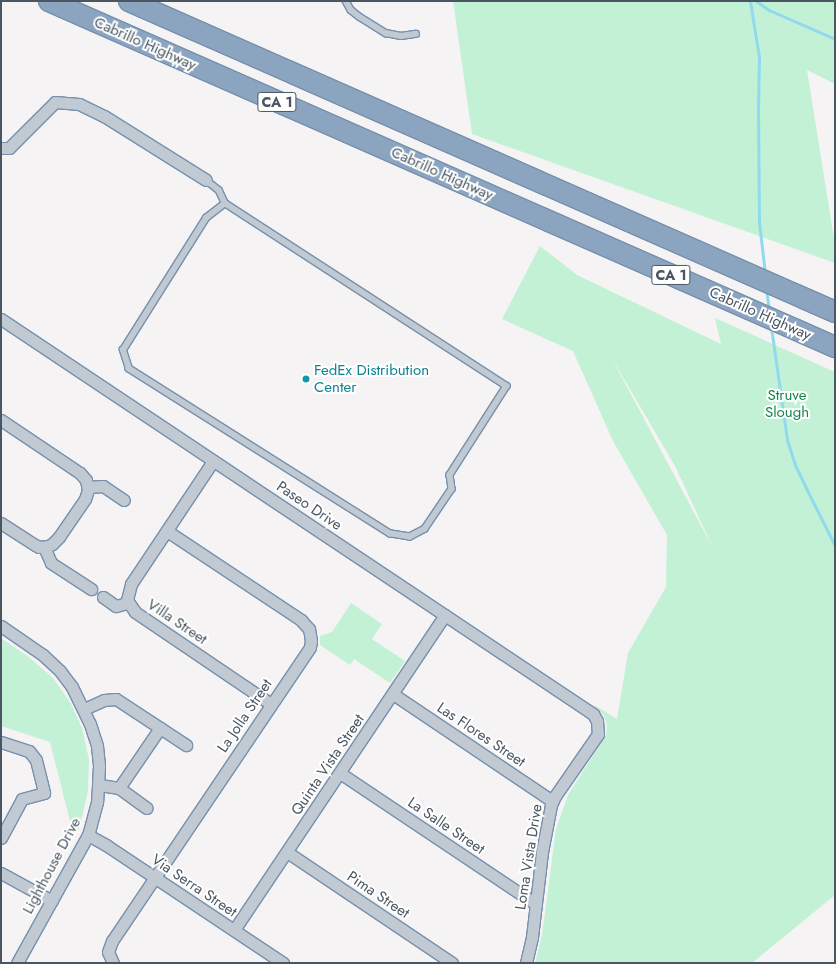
<!DOCTYPE html>
<style>
body{margin:0}
#map{position:relative;width:836px;height:964px;overflow:hidden;background:#f5f3f3;font-family:Jost,sans-serif}
div>[style]{position:absolute}
.green>*{inset:0;background:#c3f1d5}
.stream>*{height:3px;margin:-1.5px;padding:0 1.5px;transform-origin:1.5px;border-radius:1.5px;background:#90daee}
.roads{filter:drop-shadow(1px 0 #7690ad) drop-shadow(-1px 0 #7690ad) drop-shadow(0 1px #7690ad) drop-shadow(0 -1px #7690ad)}
.lane>*{height:5.5px;margin:-2.75px;padding:0 2.75px;transform-origin:2.75px;border-radius:2.75px;background:#c1cad2}
.street>*{height:11px;margin:-5.5px;padding:0 5.5px;transform-origin:5.5px;border-radius:5.5px;background:#c1cad2}
.highway>*{height:20px;margin:-10px;padding:0 10px;transform-origin:10px;border-radius:10px;background:#8ba5c1}
.dots>*{width:11px;height:11px;translate:-50% -50%;box-sizing:border-box;border:2px solid #fff;border-radius:50%}
span{translate:-50% -50%;white-space:nowrap;text-align:center;line-height:1.15;-webkit-text-stroke:4px #fff;paint-order:stroke}
.shield-label span{padding:1px 3px;background:#fff;border:1px solid;border-radius:3px;-webkit-text-stroke-width:0}
.shield-label{font-size:14px;color:#4a5661;font-weight:700}
.street-label{font-size:15px;color:#4a5661}
.culture-label{font-size:15px;color:#0d838f}
.left{translate:0 -50%;text-align:left}
.park-label{font-size:15px;color:#17864f}
.frame{position:absolute;inset:0;border:2px solid #4a5661;pointer-events:none}
</style>
<div id="map">
<div class="green">
<div style="clip-path:polygon(453px 1px,835px 1px,835px 84px,807px 70px,835px 245px,835px 263px,472px 134px)"></div>
<div style="clip-path:polygon(evenodd,540px 246px,577px 275px,721px 344px,715px 318px,835px 372px,835px 895px,752px 963px,535px 963px,542px 935px,556px 829px,568px 795px,606px 735px,607px 725px,604px 716px,594px 705px,617px 719px,628px 653px,666px 587px,667px 535px,613px 441px,573px 351px,502px 319px,540px 246px,610px 355px,675px 466px,713px 548px,610px 355px)"></div>
<div style="clip-path:polygon(351px 603px,382px 624px,372px 639px,405px 661px,390px 683px,354px 659px,350px 665px,320px 645px,320px 636px,332px 632px)"></div>
<div style="clip-path:polygon(1px 638px,30px 658px,53px 678px,70px 702px,82px 728px,89px 760px,88px 791px,79px 830px,73px 833px,50px 742px,1px 726px)"></div>
</div>
<div class="stream">
<div style="left:750px;top:1px;width:57px;rotate:80.9deg"></div>
<div style="left:759px;top:57px;width:52px;rotate:91.1deg"></div>
<div style="left:758px;top:109px;width:113px;rotate:89.5deg"></div>
<div style="left:759px;top:222px;width:52px;rotate:83.4deg"></div>
<div style="left:756px;top:1px;width:16px;rotate:35deg"></div>
<div style="left:769px;top:10px;width:72px;rotate:23.7deg"></div>
<div style="left:766px;top:289px;width:21px;rotate:82deg"></div>
<div style="left:771px;top:327px;width:114px;rotate:81.9deg"></div>
<div style="left:787px;top:440px;width:26px;rotate:72deg"></div>
<div style="left:795px;top:465px;width:25px;rotate:64deg"></div>
<div style="left:806px;top:488px;width:65px;rotate:63.4deg"></div>
</div>
<div class="roads">
<div class="lane">
<div style="left:346px;top:1px;width:10px;rotate:61deg"></div>
<div style="left:351px;top:10px;width:11px;rotate:38deg"></div>
<div style="left:360px;top:17px;width:31px;rotate:32deg"></div>
<div style="left:386px;top:33px;width:15px;rotate:11deg"></div>
<div style="left:401px;top:36px;width:15px;rotate:-8deg"></div>
<div style="left:206px;top:180px;width:16px;rotate:38deg"></div>
<div style="left:219px;top:190px;width:14px;rotate:65deg"></div>
<div style="left:225px;top:203px;width:336px;rotate:33deg"></div>
<div style="left:507px;top:386px;width:106px;rotate:122.6deg"></div>
<div style="left:450px;top:475px;width:14px;rotate:82deg"></div>
<div style="left:452px;top:489px;width:48px;rotate:124deg"></div>
<div style="left:425px;top:529px;width:17px;rotate:152deg"></div>
<div style="left:410px;top:537px;width:20px;rotate:-171deg"></div>
<div style="left:390px;top:534px;width:309px;rotate:-147.7deg"></div>
<div style="left:129px;top:369px;width:20px;rotate:-108deg"></div>
<div style="left:123px;top:350px;width:156px;rotate:-57.8deg"></div>
<div style="left:206px;top:218px;width:24px;rotate:-38deg"></div>
</div>
<div class="street">
<div style="left:1px;top:148px;width:8px"></div>
<div style="left:9px;top:148px;width:65px;rotate:-45deg"></div>
<div style="left:55px;top:102px;width:24px;rotate:5deg"></div>
<div style="left:79px;top:104px;width:28px;rotate:26deg"></div>
<div style="left:104px;top:116px;width:120px;rotate:32.1deg"></div>
<div style="left:1px;top:319px;width:712px;rotate:33.71deg"></div>
<div style="left:593px;top:714px;width:8px;rotate:60deg"></div>
<div style="left:597px;top:721px;width:13px;rotate:86deg"></div>
<div style="left:598px;top:734px;width:75px;rotate:124.7deg"></div>
<div style="left:555px;top:796px;width:10px;rotate:114deg"></div>
<div style="left:551px;top:805px;width:48px;rotate:100.8deg"></div>
<div style="left:542px;top:852px;width:86px;rotate:96.7deg"></div>
<div style="left:532px;top:937px;width:27px;rotate:103deg"></div>
<div style="left:1px;top:420px;width:95px;rotate:33.9deg"></div>
<div style="left:80px;top:473px;width:9px;rotate:49deg"></div>
<div style="left:86px;top:480px;width:10px;rotate:79deg"></div>
<div style="left:88px;top:490px;width:9px;rotate:108deg"></div>
<div style="left:85px;top:499px;width:46px;rotate:124.4deg"></div>
<div style="left:59px;top:537px;width:10px;rotate:135deg"></div>
<div style="left:52px;top:544px;width:4px;rotate:153deg"></div>
<div style="left:48px;top:546px;width:9px;rotate:174deg"></div>
<div style="left:39px;top:547px;width:4px;rotate:-153deg"></div>
<div style="left:35px;top:545px;width:40px;rotate:-147.1deg"></div>
<div style="left:213px;top:461px;width:148px;rotate:123.7deg"></div>
<div style="left:131px;top:584px;width:16px;rotate:104deg"></div>
<div style="left:127px;top:600px;width:14px;rotate:56deg"></div>
<div style="left:135px;top:612px;width:164px;rotate:34.1deg"></div>
<div style="left:88px;top:487px;width:15px;rotate:-4deg"></div>
<div style="left:103px;top:486px;width:25px;rotate:34deg"></div>
<div style="left:44px;top:547px;width:17px;rotate:66deg"></div>
<div style="left:51px;top:563px;width:48px;rotate:33deg"></div>
<div style="left:103px;top:597px;width:16px;rotate:35deg"></div>
<div style="left:116px;top:606px;width:11px;rotate:-15deg"></div>
<div style="left:1px;top:626px;width:51px;rotate:34.6deg"></div>
<div style="left:43px;top:655px;width:23px;rotate:43deg"></div>
<div style="left:60px;top:671px;width:20px;rotate:53deg"></div>
<div style="left:72px;top:687px;width:41px;rotate:64.1deg"></div>
<div style="left:90px;top:724px;width:23px;rotate:72deg"></div>
<div style="left:97px;top:746px;width:20px;rotate:84deg"></div>
<div style="left:99px;top:766px;width:36px;rotate:93deg"></div>
<div style="left:97px;top:802px;width:34px;rotate:105deg"></div>
<div style="left:88px;top:835px;width:146px;rotate:119deg"></div>
<div style="left:393px;top:694px;width:192px;rotate:33.9deg"></div>
<div style="left:84px;top:709px;width:22px;rotate:-24deg"></div>
<div style="left:104px;top:700px;width:12px;rotate:-5deg"></div>
<div style="left:116px;top:699px;width:84px;rotate:33.3deg"></div>
<div style="left:1px;top:742px;width:29px;rotate:18deg"></div>
<div style="left:29px;top:751px;width:11px;rotate:52deg"></div>
<div style="left:36px;top:760px;width:34px;rotate:76deg"></div>
<div style="left:44px;top:793px;width:23px;rotate:165deg"></div>
<div style="left:22px;top:799px;width:44px;rotate:118.3deg"></div>
<div style="left:340px;top:773px;width:236px;rotate:33.8deg"></div>
<div style="left:100px;top:785px;width:19px;rotate:9deg"></div>
<div style="left:119px;top:788px;width:34px;rotate:36deg"></div>
<div style="left:119px;top:788px;width:73px;rotate:-55.7deg"></div>
<div style="left:88px;top:835px;width:21px;rotate:29deg"></div>
<div style="left:106px;top:845px;width:213px;rotate:33.7deg"></div>
<div style="left:287px;top:852px;width:199px;rotate:33.9deg"></div>
<div style="left:1px;top:873px;width:58px;rotate:28.8deg"></div>
<div style="left:234px;top:930px;width:379px;rotate:-56.2deg"></div>
<div style="left:113px;top:963px;width:12px;rotate:-114deg"></div>
<div style="left:108px;top:952px;width:12px;rotate:-70deg"></div>
<div style="left:112px;top:941px;width:354px;rotate:-56deg"></div>
<div style="left:310px;top:647px;width:6px;rotate:-81deg"></div>
<div style="left:311px;top:641px;width:12px;rotate:-99deg"></div>
<div style="left:309px;top:629px;width:12px;rotate:-132deg"></div>
<div style="left:301px;top:620px;width:161px;rotate:-146.4deg"></div>
</div>
<div class="highway">
<div style="left:49px;top:1px;width:859px;rotate:23.76deg"></div>
<div style="left:129px;top:1px;width:771px;rotate:23.77deg"></div>
</div>
</div>
<div class="dots">
<div style="left:306px;top:379px;background:#0f9aa8"></div>
</div>
<div class="shield-label">
<span style="left:277px;top:102px">CA 1</span>
<span style="left:671px;top:275px">CA 1</span>
</div>
<div class="street-label">
<span style="left:145px;top:44px;rotate:24deg">Cabrillo Highway</span>
<span style="left:442px;top:174px;rotate:24deg">Cabrillo Highway</span>
<span style="left:760px;top:314px;rotate:24deg">Cabrillo Highway</span>
<span style="left:309px;top:506px;rotate:34deg">Paseo Drive</span>
<span style="left:177px;top:622px;rotate:34deg">Villa Street</span>
<span style="left:245px;top:716px;rotate:-56deg">La Jolla Street</span>
<span style="left:481px;top:735px;rotate:34deg">Las Flores Street</span>
<span style="left:328px;top:765px;rotate:-56deg">Quinta Vista Street</span>
<span style="left:446px;top:826px;rotate:34deg">La Salle Street</span>
<span style="left:529px;top:857px;rotate:-81deg">Loma Vista Drive</span>
<span style="left:52px;top:866px;rotate:-62deg">Lighthouse Drive</span>
<span style="left:194px;top:886px;rotate:34deg">Via Serra Street</span>
<span style="left:378px;top:895px;rotate:34deg">Pima Street</span>
</div>
<div class="culture-label">
<span class="left" style="left:314px;top:379px">FedEx Distribution<br>Center</span>
</div>
<div class="park-label">
<span style="left:787px;top:404px">Struve<br>Slough</span>
</div>
<div class="frame"></div>
</div>
